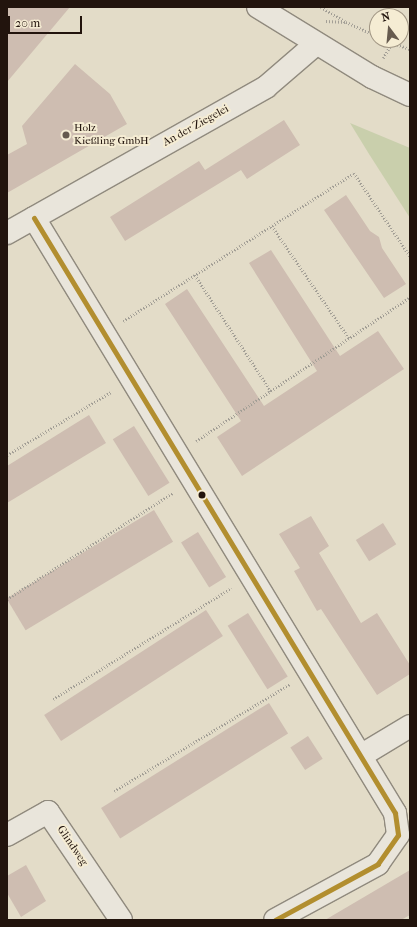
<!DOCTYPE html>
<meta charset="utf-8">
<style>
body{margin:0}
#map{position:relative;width:417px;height:927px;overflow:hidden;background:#e3dcc8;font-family:"IM FELL French Canon",serif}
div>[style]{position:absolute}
.green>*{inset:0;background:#c9cfac}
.building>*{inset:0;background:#cebdb1;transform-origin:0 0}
.path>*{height:2.5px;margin-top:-1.25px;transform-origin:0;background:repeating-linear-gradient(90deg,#a39f96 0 1px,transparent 0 3px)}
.roads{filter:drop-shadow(1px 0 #908a7e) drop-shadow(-1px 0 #908a7e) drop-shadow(0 1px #908a7e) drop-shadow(0 -1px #908a7e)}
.minor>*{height:22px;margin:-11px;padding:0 11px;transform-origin:11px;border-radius:11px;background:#e9e5db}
.secondary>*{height:22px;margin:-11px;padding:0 11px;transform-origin:11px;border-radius:11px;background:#e9e5db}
.bus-1>*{height:5px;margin:-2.5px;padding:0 2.5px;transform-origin:2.5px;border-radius:2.5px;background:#b28e2f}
.dots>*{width:11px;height:11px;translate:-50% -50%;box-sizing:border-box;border:2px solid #f5ecd3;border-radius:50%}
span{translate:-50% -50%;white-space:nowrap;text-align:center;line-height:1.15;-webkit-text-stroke:4px #f5ecd3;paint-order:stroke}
.street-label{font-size:11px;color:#22140d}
.poi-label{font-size:11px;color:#22140d}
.left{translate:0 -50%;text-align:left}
.frame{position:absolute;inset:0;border:8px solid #22140d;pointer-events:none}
.north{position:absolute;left:369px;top:8px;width:40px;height:40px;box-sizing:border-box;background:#f5ecd3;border:1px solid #a19684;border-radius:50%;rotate:344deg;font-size:11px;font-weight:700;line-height:16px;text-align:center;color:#22140d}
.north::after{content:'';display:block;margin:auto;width:14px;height:18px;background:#665a4e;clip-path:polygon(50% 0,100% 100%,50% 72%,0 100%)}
.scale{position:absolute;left:8px;top:16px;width:74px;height:18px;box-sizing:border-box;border:2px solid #22140d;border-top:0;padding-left:5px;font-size:12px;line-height:14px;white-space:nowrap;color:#22140d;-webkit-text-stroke:3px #f5ecd3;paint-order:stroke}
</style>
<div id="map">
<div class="green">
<div style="clip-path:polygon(350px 123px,410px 148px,410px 218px,369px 154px)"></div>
</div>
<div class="building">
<div style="clip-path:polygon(7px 7px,70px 7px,7px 82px)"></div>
<div style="clip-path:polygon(75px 64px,110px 94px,127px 124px,7px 193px,7px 155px,27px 144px,22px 126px)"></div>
<div style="clip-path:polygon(284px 120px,300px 145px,247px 179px,241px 170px,125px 241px,110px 217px,199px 161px,205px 170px)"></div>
<div style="clip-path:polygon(346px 195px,370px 231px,379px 237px,382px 248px,406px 284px,384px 298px,324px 210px)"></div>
<div style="clip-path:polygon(271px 250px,340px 356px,378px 331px,404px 369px,242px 476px,217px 437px,241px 421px,165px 304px,187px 289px,264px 406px,317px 371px,249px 263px)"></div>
<div style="clip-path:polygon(89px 415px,106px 443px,7px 503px,7px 466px)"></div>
<div style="left:134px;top:426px;width:67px;height:25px;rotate:58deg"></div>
<div style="left:154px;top:510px;width:37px;height:172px;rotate:59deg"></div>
<div style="clip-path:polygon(311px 516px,329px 546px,319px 553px,361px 623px,377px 613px,410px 665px,410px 674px,377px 695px,321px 609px,317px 611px,294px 571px,300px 568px,279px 534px)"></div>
<div style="left:383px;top:523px;width:25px;height:32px;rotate:58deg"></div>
<div style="left:198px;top:532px;width:53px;height:20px;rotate:58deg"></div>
<div style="left:206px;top:610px;width:31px;height:193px;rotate:57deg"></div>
<div style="left:248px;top:613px;width:75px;height:24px;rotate:58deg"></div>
<div style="left:269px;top:703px;width:36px;height:198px;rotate:58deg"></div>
<div style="left:308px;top:736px;width:27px;height:21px;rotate:57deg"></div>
<div style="clip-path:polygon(26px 865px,46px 901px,21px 917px,7px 893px,7px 876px)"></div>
<div style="clip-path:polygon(410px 870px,410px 915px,401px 920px,325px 920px)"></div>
</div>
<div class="path">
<div style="left:321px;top:7px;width:29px;rotate:31deg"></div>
<div style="left:346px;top:22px;width:34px;rotate:24deg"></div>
<div style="left:326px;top:21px;width:20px;rotate:3deg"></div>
<div style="left:386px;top:40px;width:26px;rotate:21deg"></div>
<div style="left:383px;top:58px;width:17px;rotate:-59deg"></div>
<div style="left:272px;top:226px;width:136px;rotate:55.5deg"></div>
<div style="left:195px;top:275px;width:139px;rotate:56.8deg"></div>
<div style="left:123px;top:321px;width:274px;rotate:-32.6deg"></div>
<div style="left:354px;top:173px;width:100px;rotate:56deg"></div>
<div style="left:196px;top:441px;width:258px;rotate:-33.9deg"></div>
<div style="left:7px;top:455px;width:122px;rotate:-31.2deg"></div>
<div style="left:7px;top:599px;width:197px;rotate:-32.6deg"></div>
<div style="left:53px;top:699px;width:210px;rotate:-31.9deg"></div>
<div style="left:114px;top:791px;width:206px;rotate:-31.3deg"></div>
</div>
<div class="roads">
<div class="minor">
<div style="left:34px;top:218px;width:696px;rotate:58.75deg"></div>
<div style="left:395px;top:813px;width:22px;rotate:82deg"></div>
<div style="left:398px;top:835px;width:35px;rotate:125deg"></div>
<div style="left:378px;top:864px;width:117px;rotate:151.5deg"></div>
<div style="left:7px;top:233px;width:297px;rotate:-29.4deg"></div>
<div style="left:266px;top:87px;width:66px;rotate:-40.7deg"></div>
<div style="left:362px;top:755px;width:56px;rotate:-31.1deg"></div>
<div style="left:7px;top:835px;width:47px;rotate:-29.3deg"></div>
<div style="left:48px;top:812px;width:130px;rotate:55.9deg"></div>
</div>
<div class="secondary">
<div style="left:258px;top:7px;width:134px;rotate:31.6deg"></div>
<div style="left:372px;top:77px;width:42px;rotate:25.3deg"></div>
</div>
</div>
<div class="bus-1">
<div style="left:34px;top:218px;width:696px;rotate:58.75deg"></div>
<div style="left:395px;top:813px;width:22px;rotate:82deg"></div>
<div style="left:398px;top:835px;width:35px;rotate:125deg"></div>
<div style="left:378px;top:864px;width:117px;rotate:151.5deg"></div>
</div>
<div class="dots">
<div style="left:66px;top:135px;background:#665a4e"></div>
<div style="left:202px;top:495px;background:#22140d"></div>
</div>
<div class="street-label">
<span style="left:196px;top:126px;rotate:-29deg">An der Ziegelei</span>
<span style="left:72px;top:846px;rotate:56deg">Glindweg</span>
</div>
<div class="poi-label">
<span class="left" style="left:74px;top:135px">Holz<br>Kießling GmbH</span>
</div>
<div class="frame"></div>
<div class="north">N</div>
<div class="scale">20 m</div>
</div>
